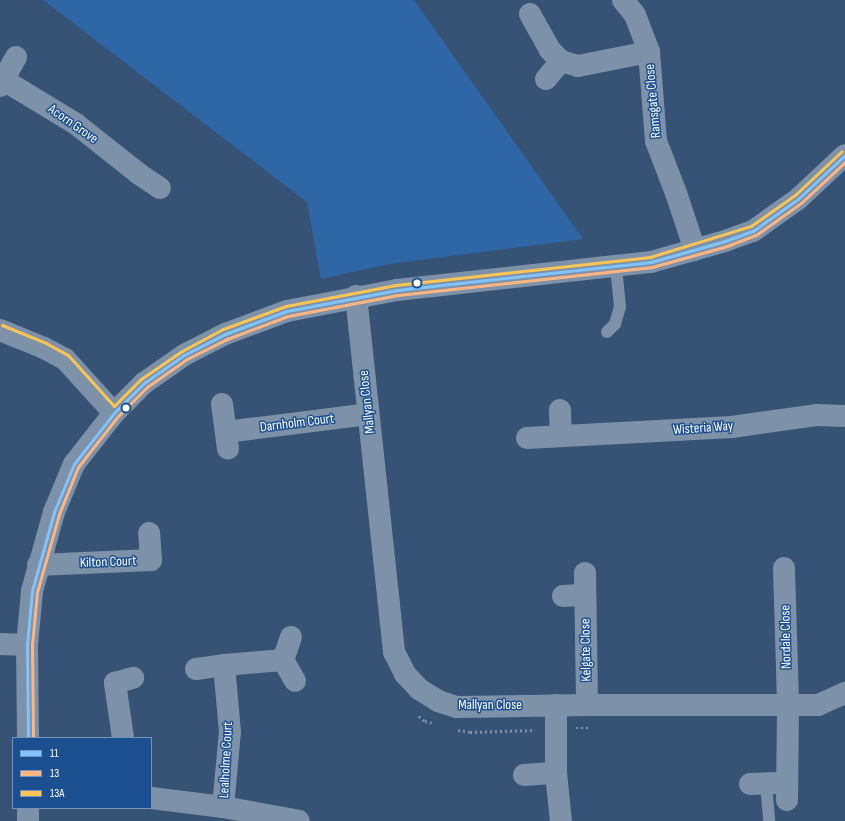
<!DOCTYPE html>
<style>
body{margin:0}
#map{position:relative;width:845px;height:821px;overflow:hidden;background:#365274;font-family:"Sofia Sans Condensed",sans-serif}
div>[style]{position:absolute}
.green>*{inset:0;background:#2f66a5}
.path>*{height:2.5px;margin-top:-1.25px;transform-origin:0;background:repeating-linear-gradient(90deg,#7d92a8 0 2px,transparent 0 5px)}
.lane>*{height:12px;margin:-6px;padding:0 6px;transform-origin:6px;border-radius:6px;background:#7d92a8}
.street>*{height:22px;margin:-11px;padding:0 11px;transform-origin:11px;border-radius:11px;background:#7d92a8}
.bus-1>*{height:3px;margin:-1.5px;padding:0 1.5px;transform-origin:1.5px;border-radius:1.5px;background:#80c4ff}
.bus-2>*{height:3px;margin:-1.5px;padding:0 1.5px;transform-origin:1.5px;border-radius:1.5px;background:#ffb580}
.bus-3>*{height:3px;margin:-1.5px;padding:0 1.5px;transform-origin:1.5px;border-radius:1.5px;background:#fcc553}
.dots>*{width:11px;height:11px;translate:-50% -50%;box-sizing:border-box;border:2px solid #1b4f8f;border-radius:50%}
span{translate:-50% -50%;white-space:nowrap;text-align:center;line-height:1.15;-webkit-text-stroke:3px #1b4f8f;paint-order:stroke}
.street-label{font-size:14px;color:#fff}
.legend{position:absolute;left:12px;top:737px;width:140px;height:72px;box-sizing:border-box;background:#1b4f8f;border:1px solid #7695bc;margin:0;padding:5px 7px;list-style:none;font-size:12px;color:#fff}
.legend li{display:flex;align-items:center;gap:8px;height:20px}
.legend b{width:20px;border:1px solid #7695bc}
</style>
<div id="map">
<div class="green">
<div style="clip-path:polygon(43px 0,414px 0,583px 239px,389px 264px,321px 279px,307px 202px)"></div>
</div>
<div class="path">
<div style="left:419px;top:716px;width:8px;rotate:40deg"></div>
<div style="left:425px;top:721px;width:7px;rotate:16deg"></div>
<div style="left:576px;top:728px;width:15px"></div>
<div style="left:458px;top:730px;width:12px;rotate:9deg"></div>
<div style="left:470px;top:732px;width:65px;rotate:-1.8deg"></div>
</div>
<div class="lane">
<div style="left:607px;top:332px;width:11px;rotate:-45deg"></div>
<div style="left:615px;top:324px;width:18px;rotate:-74deg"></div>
<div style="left:620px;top:307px;width:40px;rotate:-95.7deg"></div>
<div style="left:766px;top:784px;width:37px;rotate:85deg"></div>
</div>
<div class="street">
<div style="left:623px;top:0;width:19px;rotate:51deg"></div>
<div style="left:635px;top:15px;width:40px;rotate:69deg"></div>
<div style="left:649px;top:52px;width:89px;rotate:85.5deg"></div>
<div style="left:656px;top:141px;width:56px;rotate:69deg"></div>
<div style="left:676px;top:193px;width:60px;rotate:71.6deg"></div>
<div style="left:530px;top:14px;width:41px;rotate:60.9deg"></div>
<div style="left:550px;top:50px;width:16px;rotate:45deg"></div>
<div style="left:561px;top:61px;width:18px;rotate:16deg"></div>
<div style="left:578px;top:66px;width:72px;rotate:-11.2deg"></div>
<div style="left:2px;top:79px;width:87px;rotate:31.3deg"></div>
<div style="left:76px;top:124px;width:80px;rotate:38.4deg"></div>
<div style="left:139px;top:174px;width:25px;rotate:34deg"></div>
<div style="left:546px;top:79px;width:23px;rotate:-50deg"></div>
<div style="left:0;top:86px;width:33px;rotate:-61deg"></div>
<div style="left:356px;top:296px;width:358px;rotate:83.9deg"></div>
<div style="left:394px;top:652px;width:25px;rotate:63deg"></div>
<div style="left:405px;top:674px;width:21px;rotate:47deg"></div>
<div style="left:419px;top:689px;width:22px;rotate:32deg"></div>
<div style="left:438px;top:701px;width:20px;rotate:18deg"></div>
<div style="left:457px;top:707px;width:130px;rotate:-0.9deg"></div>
<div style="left:587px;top:705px;width:231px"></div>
<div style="left:818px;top:705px;width:30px;rotate:-24deg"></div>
<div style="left:0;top:330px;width:48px;rotate:22.2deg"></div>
<div style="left:44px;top:348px;width:24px;rotate:28deg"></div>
<div style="left:65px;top:359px;width:73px;rotate:47.8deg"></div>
<div style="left:222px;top:404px;width:45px;rotate:82.4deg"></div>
<div style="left:560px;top:410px;width:26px;rotate:88deg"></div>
<div style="left:226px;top:432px;width:143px;rotate:-7.2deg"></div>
<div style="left:527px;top:438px;width:205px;rotate:-3.1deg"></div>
<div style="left:732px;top:427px;width:85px;rotate:-8.1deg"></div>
<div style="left:816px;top:415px;width:29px;rotate:2deg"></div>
<div style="left:38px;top:565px;width:113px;rotate:-2.5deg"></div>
<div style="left:151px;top:560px;width:27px;rotate:-94deg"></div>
<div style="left:784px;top:568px;width:138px;rotate:88.3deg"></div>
<div style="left:788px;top:706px;width:94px;rotate:90.6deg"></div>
<div style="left:585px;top:573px;width:132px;rotate:89.1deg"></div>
<div style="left:563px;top:596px;width:22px;rotate:-3deg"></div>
<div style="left:291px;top:637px;width:24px;rotate:109deg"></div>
<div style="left:283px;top:660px;width:24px;rotate:60deg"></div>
<div style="left:0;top:644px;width:27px;rotate:2deg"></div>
<div style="left:196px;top:669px;width:28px;rotate:-8deg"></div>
<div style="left:556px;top:705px;width:68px;rotate:90deg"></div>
<div style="left:556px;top:773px;width:48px;rotate:84.1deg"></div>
<div style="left:28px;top:738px;width:93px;rotate:-90.6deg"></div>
<div style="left:27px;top:645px;width:54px;rotate:-84.7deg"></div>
<div style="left:32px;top:591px;width:82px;rotate:-74.4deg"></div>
<div style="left:54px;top:512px;width:52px;rotate:-67.4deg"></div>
<div style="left:74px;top:464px;width:65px;rotate:-51.9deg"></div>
<div style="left:114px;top:413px;width:42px;rotate:-45deg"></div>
<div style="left:144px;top:383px;width:49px;rotate:-35deg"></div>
<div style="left:184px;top:355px;width:46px;rotate:-27.1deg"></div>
<div style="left:225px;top:334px;width:66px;rotate:-20.4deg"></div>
<div style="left:287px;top:311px;width:112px;rotate:-10.8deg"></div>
<div style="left:397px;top:290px;width:256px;rotate:-6.3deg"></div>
<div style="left:651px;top:262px;width:77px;rotate:-15.8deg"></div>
<div style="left:725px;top:241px;width:30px;rotate:-20deg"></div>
<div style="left:753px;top:231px;width:55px;rotate:-35.4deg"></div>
<div style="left:798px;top:199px;width:64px;rotate:-43.1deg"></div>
<div style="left:123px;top:738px;width:56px;rotate:-98.3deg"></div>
<div style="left:115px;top:683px;width:19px;rotate:-16deg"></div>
<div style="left:524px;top:775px;width:32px;rotate:-4deg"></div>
<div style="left:750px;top:784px;width:37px;rotate:-2deg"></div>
<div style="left:151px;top:798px;width:73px;rotate:7.1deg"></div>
<div style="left:223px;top:807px;width:77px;rotate:10.4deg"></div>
<div style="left:223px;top:807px;width:75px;rotate:-84.7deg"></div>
<div style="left:230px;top:732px;width:67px;rotate:-95.1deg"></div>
<div style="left:224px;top:665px;width:59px;rotate:-4.8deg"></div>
<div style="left:28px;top:821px;width:13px;rotate:-90deg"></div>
</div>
<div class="bus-1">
<div style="left:28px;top:738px;width:93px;rotate:-90.6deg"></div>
<div style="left:27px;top:645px;width:54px;rotate:-84.7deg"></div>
<div style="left:32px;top:591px;width:82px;rotate:-74.4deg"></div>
<div style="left:54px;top:512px;width:52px;rotate:-67.4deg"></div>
<div style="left:74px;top:464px;width:65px;rotate:-51.9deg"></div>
<div style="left:114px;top:413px;width:42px;rotate:-45deg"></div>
<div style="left:144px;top:383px;width:49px;rotate:-35deg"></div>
<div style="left:184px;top:355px;width:46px;rotate:-27.1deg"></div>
<div style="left:225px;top:334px;width:66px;rotate:-20.4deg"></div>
<div style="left:287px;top:311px;width:112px;rotate:-10.8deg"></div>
<div style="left:397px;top:290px;width:256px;rotate:-6.3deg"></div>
<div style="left:651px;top:262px;width:77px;rotate:-15.8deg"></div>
<div style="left:725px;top:241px;width:30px;rotate:-20deg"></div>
<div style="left:753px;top:231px;width:55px;rotate:-35.4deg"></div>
<div style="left:798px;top:199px;width:64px;rotate:-43.1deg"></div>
</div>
<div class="bus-2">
<div style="left:33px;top:738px;width:93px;rotate:-90.6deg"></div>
<div style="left:32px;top:645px;width:53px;rotate:-84.6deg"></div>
<div style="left:37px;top:592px;width:81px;rotate:-74.2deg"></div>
<div style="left:59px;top:514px;width:51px;rotate:-68deg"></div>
<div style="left:78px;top:467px;width:65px;rotate:-51.9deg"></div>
<div style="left:118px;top:416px;width:41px;rotate:-45deg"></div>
<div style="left:147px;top:387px;width:49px;rotate:-35deg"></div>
<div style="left:187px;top:359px;width:45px;rotate:-26.6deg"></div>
<div style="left:227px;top:339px;width:65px;rotate:-20.7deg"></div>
<div style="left:288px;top:316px;width:112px;rotate:-10.8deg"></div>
<div style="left:398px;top:295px;width:256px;rotate:-6.3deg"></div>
<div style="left:652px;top:267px;width:78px;rotate:-15.6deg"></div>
<div style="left:727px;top:246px;width:31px;rotate:-21deg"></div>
<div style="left:756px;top:235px;width:55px;rotate:-35.4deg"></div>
<div style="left:801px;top:203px;width:60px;rotate:-43deg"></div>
</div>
<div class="bus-3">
<div style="left:2px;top:325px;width:48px;rotate:22.2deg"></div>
<div style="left:46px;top:343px;width:25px;rotate:29deg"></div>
<div style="left:68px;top:355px;width:69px;rotate:48deg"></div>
<div style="left:114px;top:406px;width:38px;rotate:-45deg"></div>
<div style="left:141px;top:379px;width:50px;rotate:-34.3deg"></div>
<div style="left:182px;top:351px;width:47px;rotate:-28.2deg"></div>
<div style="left:223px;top:329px;width:67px;rotate:-20.1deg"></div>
<div style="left:286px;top:306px;width:112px;rotate:-10.8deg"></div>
<div style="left:396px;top:285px;width:256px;rotate:-6.3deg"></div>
<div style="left:650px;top:257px;width:106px;rotate:-17.1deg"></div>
<div style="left:751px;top:226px;width:54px;rotate:-35.2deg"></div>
<div style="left:795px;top:195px;width:64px;rotate:-43.1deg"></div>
</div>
<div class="dots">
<div style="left:417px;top:283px;background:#fff"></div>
<div style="left:126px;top:408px;background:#fff"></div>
</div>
<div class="street-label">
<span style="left:653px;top:101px;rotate:-95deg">Ramsgate Close</span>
<span style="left:73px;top:124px;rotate:35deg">Acorn Grove</span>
<span style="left:367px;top:402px;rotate:-96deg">Mallyan Close</span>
<span style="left:297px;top:423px;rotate:-7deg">Darnholm Court</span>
<span style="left:703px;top:428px;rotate:-4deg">Wisteria Way</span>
<span style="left:108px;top:562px;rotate:-2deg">Kilton Court</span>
<span style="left:786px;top:637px;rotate:-91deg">Nordale Close</span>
<span style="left:586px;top:650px;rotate:-91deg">Kelgate Close</span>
<span style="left:490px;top:705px">Mallyan Close</span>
<span style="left:226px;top:760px;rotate:-87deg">Lealholme Court</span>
</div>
<ul class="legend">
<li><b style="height:5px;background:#80c4ff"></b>11</li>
<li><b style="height:5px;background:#ffb580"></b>13</li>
<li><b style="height:5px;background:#fcc553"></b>13A</li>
</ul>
</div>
